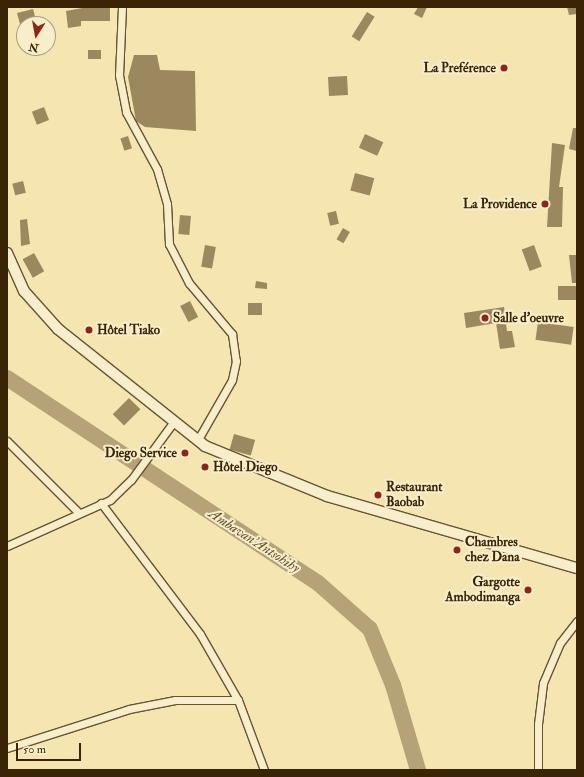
<!DOCTYPE html>
<meta charset="utf-8">
<style>
body{margin:0}
#map{position:relative;width:584px;height:777px;overflow:hidden;background:#f4e5b1;font-family:"IM FELL Double Pica",serif}
div>[style]{position:absolute}
.river>*{height:16px;margin:-8px;padding:0 8px;transform-origin:8px;border-radius:8px;background:#b5a377}
.building>*{inset:0;background:#9b885f;transform-origin:0 0}
.roads{filter:drop-shadow(1px 0 #685431) drop-shadow(-1px 0 #685431) drop-shadow(0 1px #685431) drop-shadow(0 -1px #685431)}
.minor>*{height:7px;margin:-3.5px;padding:0 3.5px;transform-origin:3.5px;border-radius:3.5px;background:#f8eecc}
.secondary>*{height:10px;margin:-5px;padding:0 5px;transform-origin:5px;border-radius:5px;background:#f8eecc}
.dots>*{width:11px;height:11px;translate:-50% -50%;box-sizing:border-box;border:2px solid #f8eecc;border-radius:50%}
span{translate:-50% -50%;white-space:nowrap;text-align:center;line-height:1.15;-webkit-text-stroke:4px #f8eecc;paint-order:stroke}
.poi-label{font-size:13px;color:#3a2406;font-weight:700}
.right{translate:-100% -50%;text-align:right}
.left{translate:0 -50%;text-align:left}
.water-label{font-size:14px;color:#65502e;font-style:italic}
.frame{position:absolute;inset:0;border:8px solid #3a2406;pointer-events:none}
.north{position:absolute;left:16px;top:16px;width:40px;height:40px;box-sizing:border-box;background:#f8eecc;border:1px solid #ac9d7d;border-radius:50%;rotate:191deg;font-size:11px;font-weight:700;line-height:16px;text-align:center;color:#3a2406}
.north::after{content:'';display:block;margin:auto;width:14px;height:18px;background:#8f2418;clip-path:polygon(50% 0,100% 100%,50% 72%,0 100%)}
.scale{position:absolute;left:16px;top:743px;width:65px;height:18px;box-sizing:border-box;border:2px solid #3a2406;border-top:0;padding-left:5px;font-size:12px;line-height:14px;white-space:nowrap;color:#3a2406;-webkit-text-stroke:3px #f8eecc;paint-order:stroke}
</style>
<div id="map">
<div class="river">
<div style="left:7px;top:378px;width:372px;rotate:33.4deg"></div>
<div style="left:318px;top:583px;width:69px;rotate:41.5deg"></div>
<div style="left:370px;top:629px;width:61px;rotate:67.7deg"></div>
<div style="left:393px;top:685px;width:89px;rotate:73.6deg"></div>
</div>
<div class="building">
<div style="clip-path:polygon(88px 7px,110px 7px,110px 21px,81px 21px,81px 26px,68px 28px,66px 11px)"></div>
<div style="clip-path:polygon(418px 7px,427px 7px,422px 18px,414px 14px)"></div>
<div style="clip-path:polygon(567px 7px,577px 7px,577px 14px,569px 15px)"></div>
<div style="clip-path:polygon(33px 9px,37px 24px,20px 24px,17px 13px)"></div>
<div style="left:367px;top:12px;width:9px;height:29px;rotate:32deg"></div>
<div style="left:88px;top:50px;width:13px;height:9px"></div>
<div style="clip-path:polygon(134px 55px,157px 55px,160px 70px,195px 71px,196px 131px,145px 127px,136px 121px,128px 77px)"></div>
<div style="left:347px;top:76px;width:19px;height:19px;rotate:87deg"></div>
<div style="left:44px;top:107px;width:14px;height:13px;rotate:69deg"></div>
<div style="clip-path:polygon(573px 128px,577px 128px,577px 151px,569px 149px)"></div>
<div style="left:365px;top:134px;width:20px;height:15px;rotate:24deg"></div>
<div style="left:128px;top:136px;width:13px;height:8px;rotate:72deg"></div>
<div style="clip-path:polygon(552px 143px,565px 145px,559px 187px,563px 187px,562px 227px,547px 227px)"></div>
<div style="left:355px;top:173px;width:20px;height:18px;rotate:15deg"></div>
<div style="left:23px;top:181px;width:12px;height:11px;rotate:76deg"></div>
<div style="left:336px;top:211px;width:13px;height:9px;rotate:77deg"></div>
<div style="left:180px;top:215px;width:11px;height:19px;rotate:5deg"></div>
<div style="clip-path:polygon(27px 219px,30px 244px,21px 246px,20px 220px)"></div>
<div style="left:343px;top:228px;width:8px;height:13px;rotate:30deg"></div>
<div style="left:205px;top:245px;width:11px;height:22px;rotate:10deg"></div>
<div style="left:534px;top:245px;width:23px;height:13px;rotate:70deg"></div>
<div style="left:34px;top:253px;width:21px;height:13px;rotate:61deg"></div>
<div style="clip-path:polygon(569px 255px,577px 255px,577px 283px,572px 283px)"></div>
<div style="clip-path:polygon(256px 281px,267px 283px,267px 289px,255px 288px)"></div>
<div style="left:577px;top:286px;width:14px;height:19px;rotate:90deg"></div>
<div style="left:190px;top:301px;width:18px;height:11px;rotate:63deg"></div>
<div style="left:262px;top:303px;width:12px;height:14px;rotate:90deg"></div>
<div style="clip-path:polygon(504px 307px,507px 331px,512px 331px,515px 347px,500px 349px,496px 323px,466px 328px,464px 313px)"></div>
<div style="left:538px;top:322px;width:36px;height:18px;rotate:8deg"></div>
<div style="left:129px;top:398px;width:16px;height:23px;rotate:45deg"></div>
<div style="left:234px;top:434px;width:22px;height:16px;rotate:16deg"></div>
</div>
<div class="roads">
<div class="minor">
<div style="left:122px;top:7px;width:68px;rotate:92.5deg"></div>
<div style="left:119px;top:75px;width:38px;rotate:79deg"></div>
<div style="left:126px;top:112px;width:65px;rotate:61.5deg"></div>
<div style="left:157px;top:169px;width:36px;rotate:74deg"></div>
<div style="left:167px;top:204px;width:40px;rotate:87.1deg"></div>
<div style="left:169px;top:244px;width:44px;rotate:62.9deg"></div>
<div style="left:189px;top:283px;width:67px;rotate:49.9deg"></div>
<div style="left:232px;top:334px;width:27px;rotate:82deg"></div>
<div style="left:236px;top:361px;width:19px;rotate:102deg"></div>
<div style="left:232px;top:380px;width:70px;rotate:119.8deg"></div>
<div style="left:7px;top:441px;width:100px;rotate:45deg"></div>
<div style="left:101px;top:503px;width:164px;rotate:52.9deg"></div>
<div style="left:200px;top:634px;width:76px;rotate:60.1deg"></div>
<div style="left:238px;top:700px;width:75px;rotate:69.6deg"></div>
<div style="left:7px;top:546px;width:113px;rotate:-24.1deg"></div>
<div style="left:110px;top:500px;width:29px;rotate:-44deg"></div>
<div style="left:131px;top:480px;width:69px;rotate:-53.8deg"></div>
<div style="left:7px;top:748px;width:128px;rotate:-17.7deg"></div>
<div style="left:129px;top:709px;width:47px;rotate:-11.1deg"></div>
<div style="left:175px;top:700px;width:63px"></div>
<div style="left:538px;top:770px;width:46px;rotate:-90deg"></div>
<div style="left:538px;top:724px;width:41px;rotate:-83deg"></div>
<div style="left:543px;top:683px;width:43px;rotate:-67deg"></div>
<div style="left:560px;top:643px;width:28px;rotate:-52deg"></div>
</div>
<div class="secondary">
<div style="left:7px;top:253px;width:42px;rotate:65.9deg"></div>
<div style="left:24px;top:291px;width:51px;rotate:48.2deg"></div>
<div style="left:58px;top:329px;width:188px;rotate:38.5deg"></div>
<div style="left:205px;top:446px;width:132px;rotate:22.3deg"></div>
<div style="left:327px;top:496px;width:260px;rotate:16.1deg"></div>
</div>
</div>
<div class="dots">
<div style="left:504px;top:68px;background:#8f2418"></div>
<div style="left:545px;top:204px;background:#8f2418"></div>
<div style="left:485px;top:318px;background:#8f2418"></div>
<div style="left:89px;top:330px;background:#8f2418"></div>
<div style="left:185px;top:453px;background:#8f2418"></div>
<div style="left:205px;top:467px;background:#8f2418"></div>
<div style="left:378px;top:495px;background:#8f2418"></div>
<div style="left:457px;top:550px;background:#8f2418"></div>
<div style="left:528px;top:590px;background:#8f2418"></div>
</div>
<div class="poi-label">
<span class="right" style="left:496px;top:68px">La Preférence</span>
<span class="right" style="left:537px;top:204px">La Providence</span>
<span class="left" style="left:493px;top:318px">Salle d'oeuvre</span>
<span class="left" style="left:97px;top:330px">Hôtel Tiako</span>
<span class="right" style="left:177px;top:453px">Diego Service</span>
<span class="left" style="left:213px;top:467px">Hôtel Diego</span>
<span class="left" style="left:386px;top:495px">Restaurant<br>Baobab</span>
<span class="left" style="left:465px;top:550px">Chambres<br>chez Dana</span>
<span class="right" style="left:520px;top:590px">Gargotte<br>Ambodimanga</span>
</div>
<div class="water-label">
<span style="left:254px;top:541px;rotate:33deg">Ambavan'Antsohihy</span>
</div>
<div class="frame"></div>
<div class="north">N</div>
<div class="scale">50 m</div>
</div>
